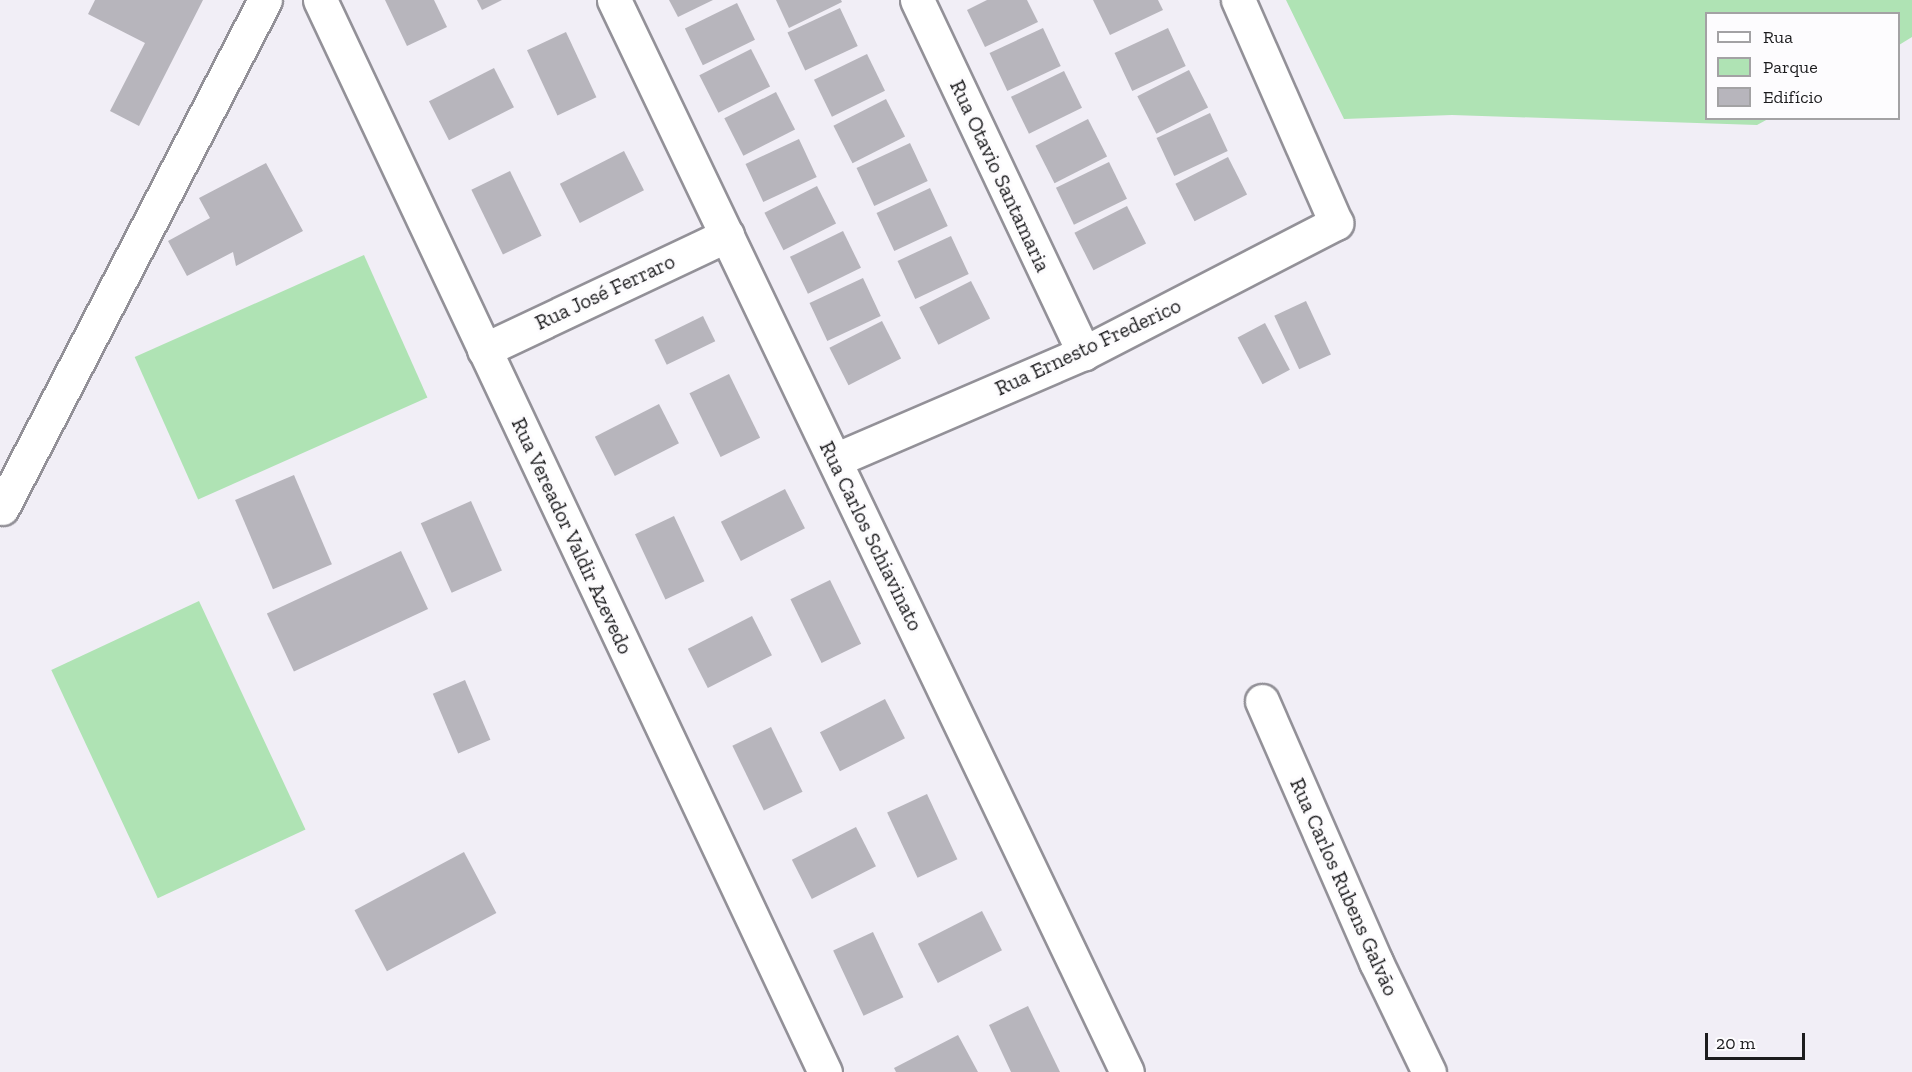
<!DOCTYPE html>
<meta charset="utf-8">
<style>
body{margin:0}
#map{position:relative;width:1912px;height:1072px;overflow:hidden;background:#f1eef6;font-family:"Zilla Slab",serif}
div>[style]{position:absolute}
.green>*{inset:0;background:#afe3b4;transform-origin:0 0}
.building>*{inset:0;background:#b7b5bc;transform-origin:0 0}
.roads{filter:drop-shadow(2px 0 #939198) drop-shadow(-2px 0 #939198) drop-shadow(0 2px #939198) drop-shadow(0 -2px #939198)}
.minor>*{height:33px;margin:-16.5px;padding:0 16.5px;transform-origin:16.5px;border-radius:16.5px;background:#fff}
span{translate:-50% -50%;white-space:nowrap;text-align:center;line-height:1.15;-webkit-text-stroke:6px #fdfcfe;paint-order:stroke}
.street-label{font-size:21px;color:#1c1c1e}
.legend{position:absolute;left:1705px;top:12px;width:195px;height:108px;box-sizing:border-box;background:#fdfcfe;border:2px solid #a3a2a4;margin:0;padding:8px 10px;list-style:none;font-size:18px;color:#1c1c1e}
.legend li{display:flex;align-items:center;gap:12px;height:30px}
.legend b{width:30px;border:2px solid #a3a2a4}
.scale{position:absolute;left:1705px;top:1033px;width:100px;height:27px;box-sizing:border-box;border:3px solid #1c1c1e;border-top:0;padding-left:8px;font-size:18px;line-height:21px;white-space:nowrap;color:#1c1c1e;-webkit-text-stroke:4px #fdfcfe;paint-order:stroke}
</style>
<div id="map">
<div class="green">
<div style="clip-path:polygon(1286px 0,1912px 0,1912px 37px,1899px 45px,1898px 14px,1706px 14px,1706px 118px,1768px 119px,1757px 125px,1452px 115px,1344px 119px)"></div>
<div style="left:364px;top:255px;width:156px;height:251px;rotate:66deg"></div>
<div style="left:199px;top:601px;width:252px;height:163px;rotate:65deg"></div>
</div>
<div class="building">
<div style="clip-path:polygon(95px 0,203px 0,139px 126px,110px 111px,145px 43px,88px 14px)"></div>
<div style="clip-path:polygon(385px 0,434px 0,447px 27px,407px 46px)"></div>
<div style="clip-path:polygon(477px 0,502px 0,482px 10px)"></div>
<div style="clip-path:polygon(669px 0,713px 0,678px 17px)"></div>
<div style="clip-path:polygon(776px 0,841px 0,842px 2px,789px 28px)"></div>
<div style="clip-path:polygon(987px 0,1027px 0,1038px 22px,985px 47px,967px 10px)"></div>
<div style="clip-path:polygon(1093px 0,1158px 0,1163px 10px,1110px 35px)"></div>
<div style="left:737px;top:3px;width:41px;height:58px;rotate:64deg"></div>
<div style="left:840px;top:8px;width:42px;height:58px;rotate:65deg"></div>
<div style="left:1043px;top:28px;width:42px;height:59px;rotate:65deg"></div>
<div style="left:1168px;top:28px;width:42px;height:59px;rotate:65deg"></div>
<div style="left:566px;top:32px;width:72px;height:43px;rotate:65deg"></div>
<div style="left:751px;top:49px;width:42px;height:58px;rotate:63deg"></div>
<div style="left:867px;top:54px;width:41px;height:59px;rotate:64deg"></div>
<div style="left:494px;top:68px;width:44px;height:73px;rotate:63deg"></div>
<div style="left:1189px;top:70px;width:42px;height:58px;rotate:63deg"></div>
<div style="left:1064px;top:71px;width:41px;height:59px;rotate:64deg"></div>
<div style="left:776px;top:92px;width:42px;height:58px;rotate:63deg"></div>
<div style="left:886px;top:99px;width:42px;height:59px;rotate:63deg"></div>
<div style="left:1210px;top:113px;width:42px;height:59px;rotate:65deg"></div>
<div style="left:1088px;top:119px;width:42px;height:59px;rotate:63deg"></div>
<div style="left:799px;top:139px;width:42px;height:59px;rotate:65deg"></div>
<div style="left:910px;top:143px;width:42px;height:59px;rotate:65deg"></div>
<div style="left:624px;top:151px;width:44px;height:72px;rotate:63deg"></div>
<div style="left:1228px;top:157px;width:42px;height:59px;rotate:63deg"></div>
<div style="left:1109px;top:162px;width:41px;height:59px;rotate:64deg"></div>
<div style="clip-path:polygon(266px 163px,303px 231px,236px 266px,233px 252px,187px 276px,168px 241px,210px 218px,199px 198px)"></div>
<div style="left:510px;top:171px;width:72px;height:43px;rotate:64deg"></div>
<div style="left:817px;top:186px;width:42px;height:59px;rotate:63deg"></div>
<div style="left:930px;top:188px;width:42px;height:59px;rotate:65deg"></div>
<div style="left:1127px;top:206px;width:42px;height:59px;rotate:63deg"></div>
<div style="left:843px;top:231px;width:41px;height:59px;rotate:64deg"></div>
<div style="left:951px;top:236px;width:42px;height:59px;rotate:65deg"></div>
<div style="left:863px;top:278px;width:42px;height:59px;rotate:65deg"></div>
<div style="left:971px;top:281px;width:42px;height:58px;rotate:63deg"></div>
<div style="left:1306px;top:301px;width:59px;height:35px;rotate:65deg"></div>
<div style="left:703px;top:316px;width:28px;height:54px;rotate:64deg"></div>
<div style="left:882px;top:321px;width:42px;height:59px;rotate:63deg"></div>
<div style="left:1265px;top:323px;width:53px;height:31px;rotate:62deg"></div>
<div style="left:729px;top:374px;width:71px;height:44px;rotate:64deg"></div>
<div style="left:659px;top:404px;width:44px;height:72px;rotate:63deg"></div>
<div style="left:294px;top:475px;width:97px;height:64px;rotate:67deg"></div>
<div style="left:785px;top:489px;width:44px;height:72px;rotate:63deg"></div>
<div style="left:471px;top:501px;width:76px;height:55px;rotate:66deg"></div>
<div style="left:674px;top:516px;width:72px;height:43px;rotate:65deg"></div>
<div style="left:401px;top:551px;width:64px;height:148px;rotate:65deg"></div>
<div style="left:830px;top:580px;width:71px;height:44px;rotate:64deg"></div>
<div style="left:752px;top:616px;width:44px;height:72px;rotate:63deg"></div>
<div style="left:465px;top:680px;width:65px;height:35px;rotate:67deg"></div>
<div style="left:885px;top:699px;width:44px;height:73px;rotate:63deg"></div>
<div style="left:771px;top:727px;width:72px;height:43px;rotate:64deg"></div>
<div style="left:927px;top:794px;width:72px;height:44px;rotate:65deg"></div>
<div style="left:856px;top:827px;width:44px;height:72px;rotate:63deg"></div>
<div style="left:464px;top:852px;width:69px;height:124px;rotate:62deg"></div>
<div style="left:982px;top:911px;width:44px;height:72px;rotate:63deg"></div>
<div style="left:873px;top:932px;width:72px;height:44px;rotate:65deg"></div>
<div style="clip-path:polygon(1028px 1006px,1060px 1072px,1011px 1072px,989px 1025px)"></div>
<div style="clip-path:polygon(958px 1035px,978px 1072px,896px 1072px,894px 1068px)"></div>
</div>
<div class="roads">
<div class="minor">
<div style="left:320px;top:0;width:1185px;rotate:64.78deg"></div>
<div style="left:614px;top:0;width:1188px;rotate:64.43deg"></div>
<div style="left:917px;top:0;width:391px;rotate:64.7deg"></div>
<div style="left:484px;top:350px;width:269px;rotate:-25.3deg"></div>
<div style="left:835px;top:460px;width:271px;rotate:-23.3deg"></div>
<div style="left:1084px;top:353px;width:284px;rotate:-27.3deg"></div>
<div style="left:1336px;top:223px;width:244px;rotate:-113.7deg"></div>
<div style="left:2px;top:508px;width:572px;rotate:-62.63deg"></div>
<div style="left:1262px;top:701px;width:285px;rotate:66.4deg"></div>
<div style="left:1376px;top:962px;width:122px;rotate:64.3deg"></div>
</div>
</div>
<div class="street-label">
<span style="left:1000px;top:176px;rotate:65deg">Rua Otavio Santamaria</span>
<span style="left:605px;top:292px;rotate:-25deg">Rua José Ferraro</span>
<span style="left:1088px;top:347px;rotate:-25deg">Rua Ernesto Frederico</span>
<span style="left:572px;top:536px;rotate:65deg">Rua Vereador Valdir Azevedo</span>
<span style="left:871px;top:536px;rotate:64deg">Rua Carlos Schiavinato</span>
<span style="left:1344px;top:887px;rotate:66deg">Rua Carlos Rubens Galvão</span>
</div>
<ul class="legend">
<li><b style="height:8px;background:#fff"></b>Rua</li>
<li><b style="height:16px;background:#afe3b4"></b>Parque</li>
<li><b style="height:16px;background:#b7b5bc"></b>Edifício</li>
</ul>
<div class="scale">20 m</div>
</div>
